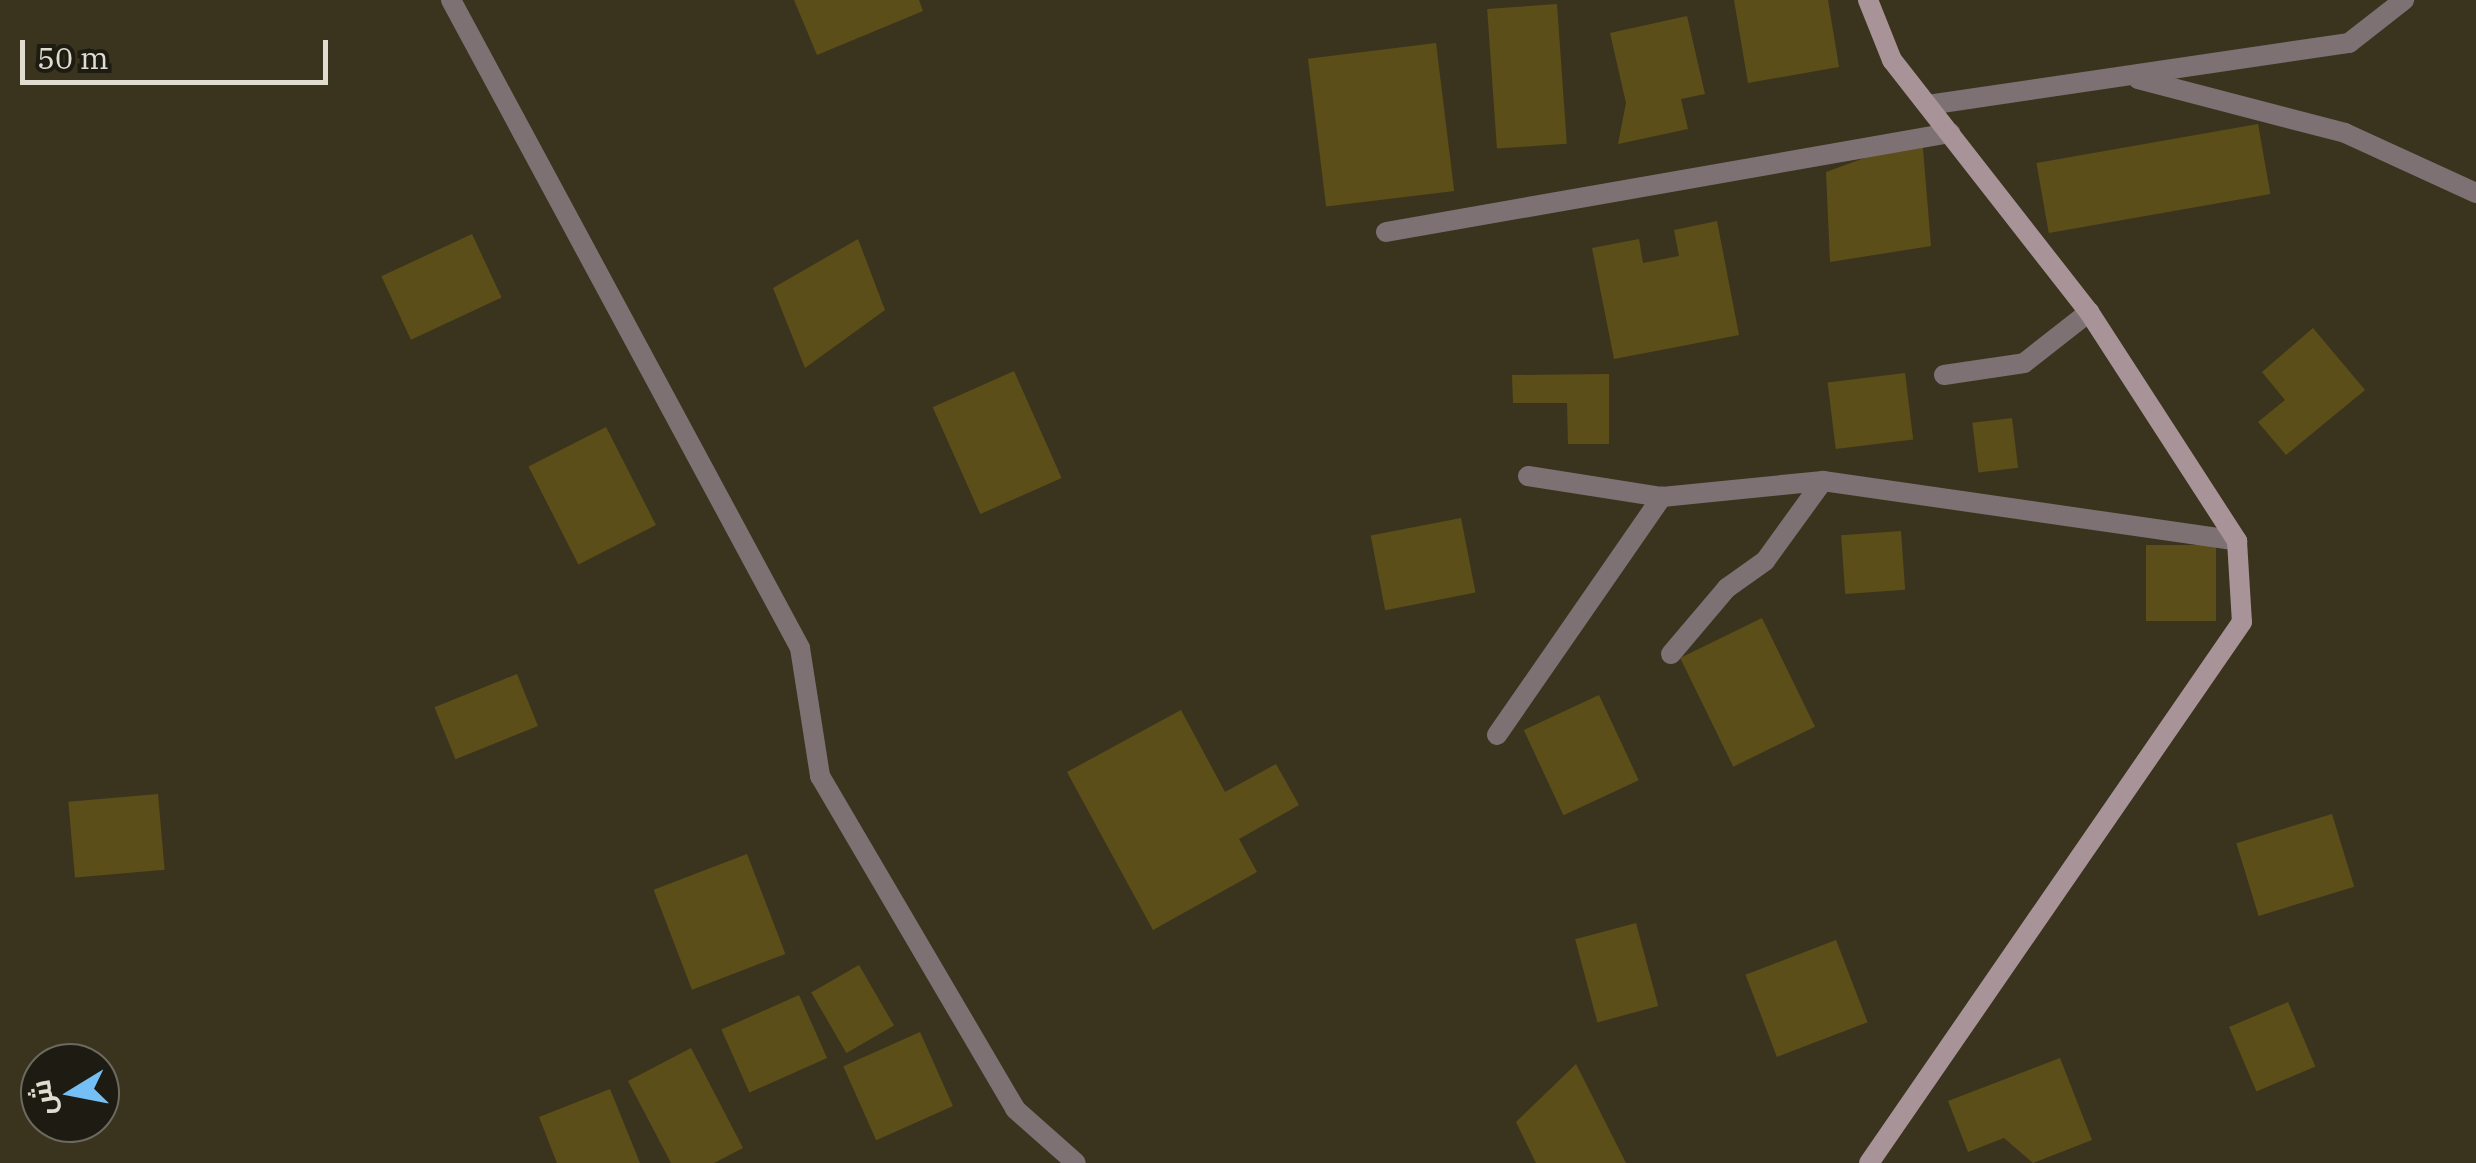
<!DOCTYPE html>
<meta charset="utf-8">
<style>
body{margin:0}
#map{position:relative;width:2476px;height:1163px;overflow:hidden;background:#3a341e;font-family:"IBM Plex Serif",Cairo,serif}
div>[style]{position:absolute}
.building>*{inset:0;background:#5c4e19;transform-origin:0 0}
.street>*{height:20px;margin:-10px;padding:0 10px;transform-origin:10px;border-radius:10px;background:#7e7174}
.secondary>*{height:20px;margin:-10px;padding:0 10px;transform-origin:10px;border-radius:10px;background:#a89498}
span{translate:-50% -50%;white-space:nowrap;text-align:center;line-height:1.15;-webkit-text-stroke:8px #1e1c12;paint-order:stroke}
.north{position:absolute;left:20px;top:1043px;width:100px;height:100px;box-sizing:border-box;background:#1e1c12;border:2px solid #6c695e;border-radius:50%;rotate:260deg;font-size:28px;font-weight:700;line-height:40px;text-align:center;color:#e0dccf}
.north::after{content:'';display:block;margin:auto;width:35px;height:45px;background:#74c0f6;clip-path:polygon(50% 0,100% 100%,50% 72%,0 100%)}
.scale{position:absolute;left:20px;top:40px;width:308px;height:45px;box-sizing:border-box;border:5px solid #e0dccf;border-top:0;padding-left:12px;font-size:30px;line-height:35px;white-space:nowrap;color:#e0dccf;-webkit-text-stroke:8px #1e1c12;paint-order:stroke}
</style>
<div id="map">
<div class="building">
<div style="clip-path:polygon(794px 0,919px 0,923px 11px,817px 55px)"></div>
<div style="clip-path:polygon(1734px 0,1828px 0,1839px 67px,1748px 83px)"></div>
<div style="left:1557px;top:4px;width:140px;height:70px;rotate:86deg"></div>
<div style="clip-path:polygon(1687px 16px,1705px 94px,1681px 99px,1688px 129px,1618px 144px,1626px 103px,1610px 33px)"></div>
<div style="left:1436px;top:43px;width:149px;height:129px;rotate:83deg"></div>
<div style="left:2258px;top:124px;width:71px;height:225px;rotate:80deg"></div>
<div style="clip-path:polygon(1922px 137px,1931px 246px,1830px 262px,1826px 172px)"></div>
<div style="clip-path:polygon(1717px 221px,1739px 335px,1614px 359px,1592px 248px,1639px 239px,1643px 263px,1679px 256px,1674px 230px)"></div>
<div style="left:472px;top:234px;width:70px;height:100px;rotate:65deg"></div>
<div style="clip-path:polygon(858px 239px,885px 310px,805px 368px,773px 288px)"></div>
<div style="clip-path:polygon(2313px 328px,2365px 390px,2286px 455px,2258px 422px,2285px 400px,2262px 372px)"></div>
<div style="left:1014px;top:371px;width:117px;height:89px;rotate:66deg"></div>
<div style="left:1905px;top:373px;width:67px;height:78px;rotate:83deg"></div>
<div style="clip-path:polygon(1609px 374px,1609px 444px,1568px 444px,1567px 403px,1513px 403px,1512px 375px)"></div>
<div style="left:2012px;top:418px;width:50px;height:40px;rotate:83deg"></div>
<div style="left:606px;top:427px;width:110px;height:87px;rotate:63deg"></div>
<div style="left:1461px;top:518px;width:76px;height:92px;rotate:79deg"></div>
<div style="left:1901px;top:531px;width:59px;height:60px;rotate:86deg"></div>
<div style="left:2216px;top:545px;width:76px;height:70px;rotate:90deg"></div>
<div style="left:1762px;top:618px;width:121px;height:91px;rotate:64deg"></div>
<div style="left:517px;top:674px;width:56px;height:89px;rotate:68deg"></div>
<div style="left:1599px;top:695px;width:94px;height:83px;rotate:65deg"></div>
<div style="clip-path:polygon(1181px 710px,1225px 792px,1276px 764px,1299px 805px,1239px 839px,1257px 872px,1153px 930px,1067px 772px)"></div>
<div style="left:158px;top:794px;width:76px;height:90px;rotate:85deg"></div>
<div style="left:2332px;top:814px;width:76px;height:100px;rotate:73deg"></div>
<div style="left:747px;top:854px;width:107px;height:100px;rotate:69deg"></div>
<div style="left:1636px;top:923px;width:86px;height:63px;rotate:75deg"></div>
<div style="left:1836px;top:940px;width:88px;height:97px;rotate:69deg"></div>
<div style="left:859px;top:965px;width:70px;height:55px;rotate:60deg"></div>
<div style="left:799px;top:995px;width:69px;height:85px;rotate:66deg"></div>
<div style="left:2288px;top:1002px;width:70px;height:64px;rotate:67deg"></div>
<div style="left:920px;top:1032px;width:81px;height:84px;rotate:66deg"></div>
<div style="clip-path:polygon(691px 1048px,743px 1148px,714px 1163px,671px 1163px,628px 1081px)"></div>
<div style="clip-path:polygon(2060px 1058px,2092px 1140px,2033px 1163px,2004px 1138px,1968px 1152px,1948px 1101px)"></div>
<div style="clip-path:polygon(1576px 1064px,1626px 1163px,1536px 1163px,1516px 1122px)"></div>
<div style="clip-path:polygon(610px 1089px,640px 1163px,557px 1163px,539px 1117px)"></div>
</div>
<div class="street">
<div style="left:451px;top:0;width:736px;rotate:61.69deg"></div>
<div style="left:800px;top:648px;width:130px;rotate:81.1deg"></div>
<div style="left:820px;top:776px;width:386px;rotate:59.6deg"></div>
<div style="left:1015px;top:1109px;width:81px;rotate:41.5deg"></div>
<div style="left:2138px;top:79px;width:214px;rotate:14.6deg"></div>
<div style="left:2345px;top:133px;width:144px;rotate:24.6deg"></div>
<div style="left:1928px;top:105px;width:426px;rotate:-8.4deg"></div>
<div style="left:2349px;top:43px;width:70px;rotate:-38deg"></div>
<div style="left:1386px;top:232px;width:573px;rotate:-9.96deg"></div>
<div style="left:1944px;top:375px;width:81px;rotate:-8.5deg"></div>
<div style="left:2024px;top:363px;width:83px;rotate:-38.1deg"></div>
<div style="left:1528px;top:476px;width:136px;rotate:8.9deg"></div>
<div style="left:1662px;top:497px;width:162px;rotate:-5.7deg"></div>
<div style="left:1823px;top:481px;width:418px;rotate:8.2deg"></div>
<div style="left:1671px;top:654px;width:87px;rotate:-49.7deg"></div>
<div style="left:1727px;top:588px;width:47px;rotate:-35.4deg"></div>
<div style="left:1765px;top:561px;width:99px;rotate:-54.1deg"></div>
<div style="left:1497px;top:735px;width:290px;rotate:-55.3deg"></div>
</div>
<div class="secondary">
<div style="left:1868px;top:0;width:65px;rotate:68.2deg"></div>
<div style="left:1892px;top:60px;width:320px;rotate:52deg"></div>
<div style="left:2089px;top:312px;width:273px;rotate:57.1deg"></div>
<div style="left:2237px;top:541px;width:81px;rotate:86.5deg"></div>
<div style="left:2242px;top:622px;width:657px;rotate:124.58deg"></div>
</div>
<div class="north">ش</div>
<div class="scale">50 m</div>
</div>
